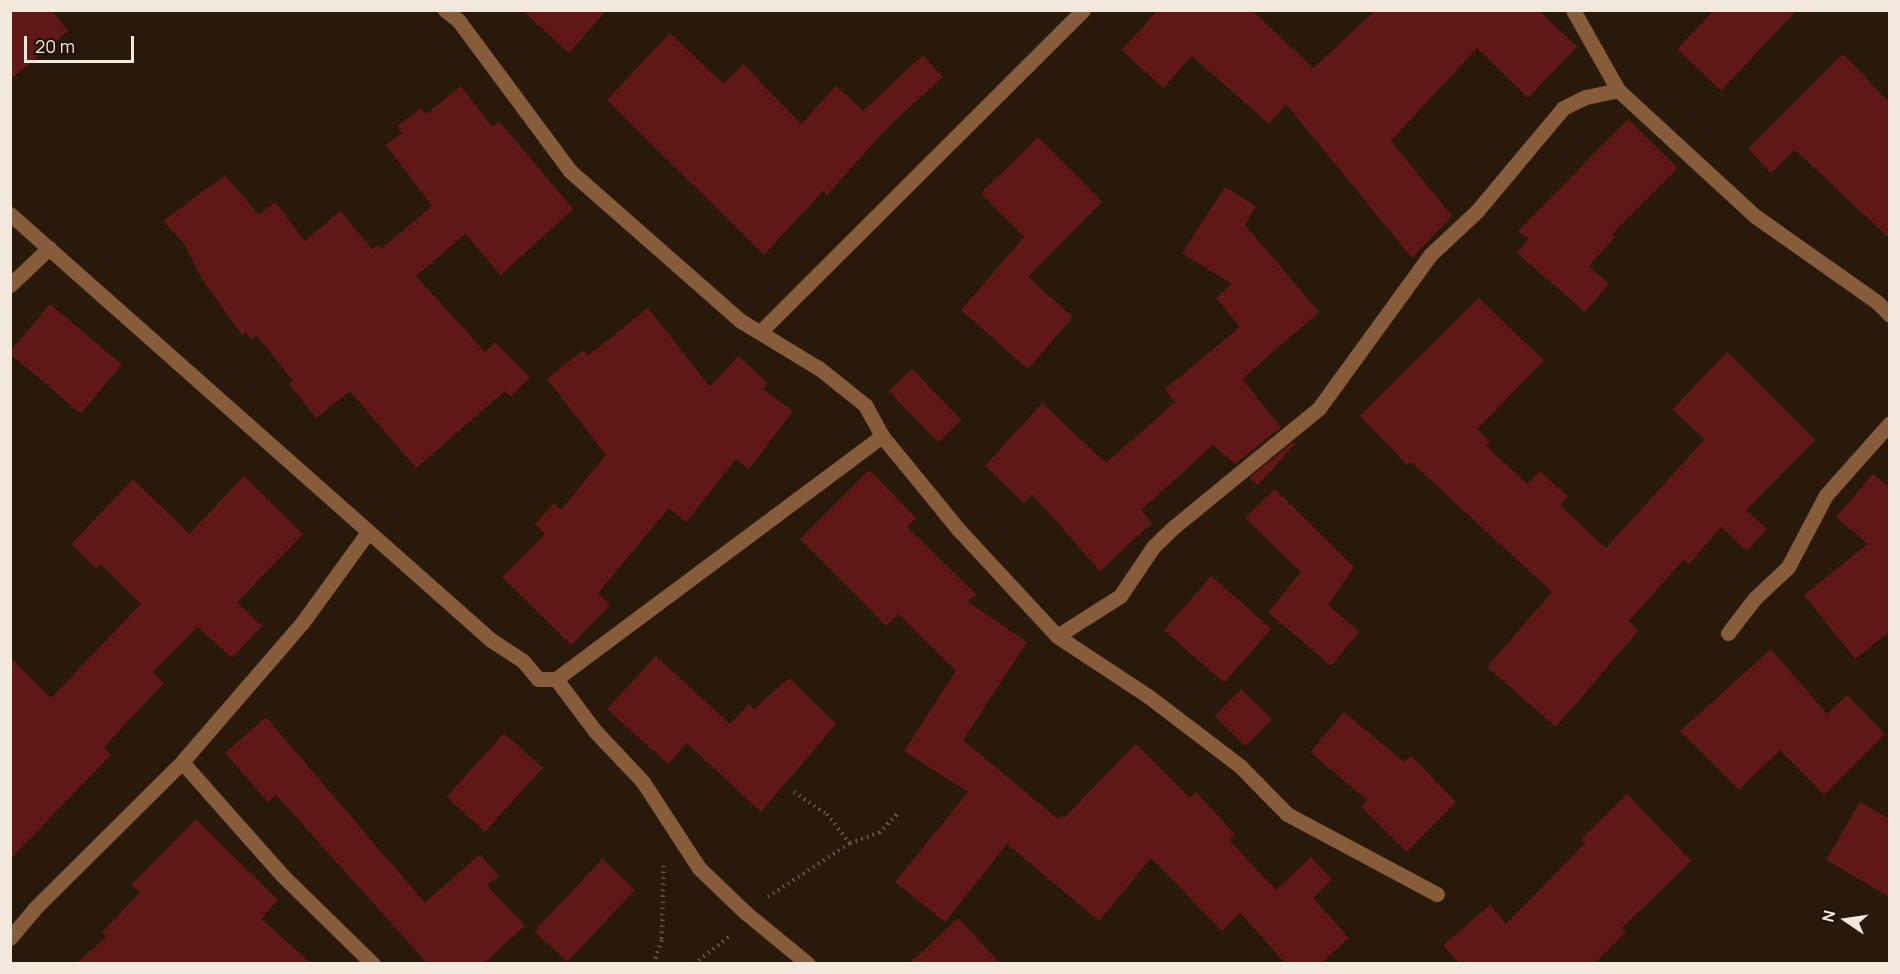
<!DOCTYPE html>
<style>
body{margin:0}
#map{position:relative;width:1900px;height:974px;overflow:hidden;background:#29190a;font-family:Manrope,sans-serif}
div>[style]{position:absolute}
.building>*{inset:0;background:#601817;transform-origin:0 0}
.path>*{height:4px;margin-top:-2px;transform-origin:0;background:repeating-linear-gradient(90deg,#695b4e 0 1.5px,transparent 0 6px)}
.minor>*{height:15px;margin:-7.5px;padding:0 7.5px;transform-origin:7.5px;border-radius:7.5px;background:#875c3b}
span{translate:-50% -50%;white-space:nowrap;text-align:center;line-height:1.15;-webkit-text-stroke:6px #201003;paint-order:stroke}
.frame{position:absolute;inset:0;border:12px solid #f3e8de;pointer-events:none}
.north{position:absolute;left:1816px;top:890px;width:60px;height:60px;-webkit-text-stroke:4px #201003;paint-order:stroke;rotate:283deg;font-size:16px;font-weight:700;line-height:24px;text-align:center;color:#f3e8de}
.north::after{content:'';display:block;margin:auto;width:21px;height:27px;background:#f3e8de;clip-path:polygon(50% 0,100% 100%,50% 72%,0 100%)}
.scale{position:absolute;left:24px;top:36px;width:110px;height:27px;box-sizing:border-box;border:3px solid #f3e8de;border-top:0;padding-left:8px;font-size:18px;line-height:21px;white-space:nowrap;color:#f3e8de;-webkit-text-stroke:4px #201003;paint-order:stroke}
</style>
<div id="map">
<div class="building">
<div style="clip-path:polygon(10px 10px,51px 10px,68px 31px,10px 80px)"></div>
<div style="clip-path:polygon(522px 10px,607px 10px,569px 53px)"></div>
<div style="clip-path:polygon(1158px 10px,1252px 10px,1313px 68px,1376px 10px,1539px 10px,1577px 47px,1528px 98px,1477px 48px,1391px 141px,1452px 216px,1412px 258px,1286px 104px,1269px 124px,1192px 56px,1163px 88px,1122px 50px)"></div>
<div style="clip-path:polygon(1714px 10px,1797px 10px,1721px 91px,1677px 49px)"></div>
<div style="clip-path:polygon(670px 33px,723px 84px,743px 64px,801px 124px,836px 86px,863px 111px,923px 55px,943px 77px,889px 126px,827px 195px,823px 191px,764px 255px,607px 100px)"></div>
<div style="clip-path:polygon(1843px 54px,1890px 103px,1890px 239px,1795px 150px,1771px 173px,1748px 149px)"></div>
<div style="clip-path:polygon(461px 86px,492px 127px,499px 121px,573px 209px,501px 275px,465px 234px,416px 276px,485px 352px,495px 342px,530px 377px,511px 397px,505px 391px,416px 468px,350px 391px,316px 418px,289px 384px,293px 381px,257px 336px,251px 340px,246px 332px,242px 335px,202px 279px,185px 245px,163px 221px,225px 175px,259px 215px,275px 202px,305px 241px,340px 211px,372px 249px,378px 245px,381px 249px,432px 206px,386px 145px,402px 133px,397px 126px,421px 108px,426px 114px)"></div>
<div style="clip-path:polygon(1628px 119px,1678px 168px,1612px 234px,1615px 237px,1589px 266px,1609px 284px,1585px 312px,1517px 253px,1529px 239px,1518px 231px)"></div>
<div style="clip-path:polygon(1038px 137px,1102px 202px,1028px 277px,1073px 317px,1028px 369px,961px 310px,1024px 237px,981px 193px)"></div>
<div style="clip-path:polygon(1225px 187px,1256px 206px,1245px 225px,1319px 312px,1242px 379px,1281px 427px,1235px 464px,1213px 445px,1141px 510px,1152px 523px,1100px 571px,1032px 494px,1024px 503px,985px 466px,1042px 403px,1106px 463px,1175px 402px,1165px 389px,1240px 327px,1216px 298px,1232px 284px,1182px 253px)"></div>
<div style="clip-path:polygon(1479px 298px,1544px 361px,1477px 429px,1490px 441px,1486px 446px,1528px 484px,1540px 471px,1568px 497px,1560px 506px,1606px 548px,1705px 439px,1672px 410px,1727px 352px,1815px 440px,1746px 510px,1767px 529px,1747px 551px,1721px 527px,1689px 564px,1684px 559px,1629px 621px,1638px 631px,1556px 727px,1487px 667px,1552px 592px,1411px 462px,1407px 465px,1360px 416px)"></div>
<div style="left:50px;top:304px;width:94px;height:64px;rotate:40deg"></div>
<div style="clip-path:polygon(648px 308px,710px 387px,738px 356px,768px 384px,763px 389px,793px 411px,749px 469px,736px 459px,686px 522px,669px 508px,598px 593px,610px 605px,571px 645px,502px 577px,545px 534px,535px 524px,554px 503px,561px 510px,606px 455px,547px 379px,583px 350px,588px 356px)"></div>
<div style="left:912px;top:369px;width:71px;height:32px;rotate:46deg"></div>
<div style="clip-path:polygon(1293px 442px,1295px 444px,1258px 485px,1249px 478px)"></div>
<div style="clip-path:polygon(869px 470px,916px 518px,907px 527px,976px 594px,968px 602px,1027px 642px,963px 740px,1058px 819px,1062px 815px,1065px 817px,1136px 744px,1190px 798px,1196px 792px,1235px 834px,1229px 840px,1276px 890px,1311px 857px,1332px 880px,1313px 898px,1349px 938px,1321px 963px,1285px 963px,1240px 913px,1222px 931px,1151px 858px,1099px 921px,1007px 844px,945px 922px,895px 882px,968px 792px,904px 751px,956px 671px,898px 614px,886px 626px,800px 539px)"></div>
<div style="clip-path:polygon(1873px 474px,1890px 488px,1890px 631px,1855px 659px,1804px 595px,1868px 544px,1836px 517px)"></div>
<div style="clip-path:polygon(244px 476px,303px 534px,237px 602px,262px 626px,232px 658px,198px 627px,153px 672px,164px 683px,104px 747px,111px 755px,10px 859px,10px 657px,51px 698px,141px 604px,101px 564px,96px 569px,71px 544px,133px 479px,189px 534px)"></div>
<div style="clip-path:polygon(1275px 489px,1354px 567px,1328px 605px,1359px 632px,1331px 666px,1268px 612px,1301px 572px,1245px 518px)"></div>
<div style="left:1211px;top:576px;width:80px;height:72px;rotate:41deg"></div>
<div style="clip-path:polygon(1771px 649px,1827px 714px,1847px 695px,1885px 734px,1824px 795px,1780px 750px,1739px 790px,1680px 731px)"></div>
<div style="clip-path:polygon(656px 656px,730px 724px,749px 704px,754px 709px,789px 678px,836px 724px,761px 812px,687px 743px,668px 764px,607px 709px)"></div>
<div style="left:1241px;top:689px;width:43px;height:38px;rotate:44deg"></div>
<div style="clip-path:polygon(1344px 712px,1404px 762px,1411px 756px,1456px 802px,1407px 852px,1361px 807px,1367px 800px,1310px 752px)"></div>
<div style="clip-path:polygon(266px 717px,425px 903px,480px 854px,499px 876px,487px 885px,525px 926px,484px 963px,427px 963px,276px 795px,268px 802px,225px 753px)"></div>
<div style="left:504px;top:733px;width:52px;height:86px;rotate:42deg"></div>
<div style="clip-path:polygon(1627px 794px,1691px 861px,1622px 928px,1626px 932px,1595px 963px,1459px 963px,1443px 945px,1490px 905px,1506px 924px,1585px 843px,1581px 839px)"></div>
<div style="clip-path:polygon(1860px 802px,1890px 819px,1890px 897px,1826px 860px)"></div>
<div style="clip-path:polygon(196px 819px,278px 900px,261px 919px,311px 963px,77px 963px,106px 937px,102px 932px,140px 893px,131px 885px)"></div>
<div style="left:602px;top:859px;width:45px;height:99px;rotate:43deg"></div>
<div style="clip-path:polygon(958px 918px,1000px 963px,910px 963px)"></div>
</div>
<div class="path">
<div style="left:794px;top:792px;width:40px;rotate:34deg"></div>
<div style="left:827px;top:814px;width:37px;rotate:52deg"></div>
<div style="left:768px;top:897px;width:98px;rotate:-33.4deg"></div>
<div style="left:850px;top:843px;width:31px;rotate:-19deg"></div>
<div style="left:879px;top:833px;width:29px;rotate:-46deg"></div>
<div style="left:653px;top:964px;width:27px;rotate:-70deg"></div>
<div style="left:662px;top:939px;width:75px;rotate:-88.5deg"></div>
<div style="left:694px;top:964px;width:48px;rotate:-38.3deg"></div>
</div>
<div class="minor">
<div style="left:445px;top:10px;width:16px;rotate:38deg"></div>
<div style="left:458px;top:20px;width:188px;rotate:53.4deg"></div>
<div style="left:570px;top:171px;width:227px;rotate:41.3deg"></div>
<div style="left:741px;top:321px;width:92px;rotate:31.3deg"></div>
<div style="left:820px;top:369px;width:58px;rotate:38.7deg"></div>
<div style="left:865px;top:405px;width:35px;rotate:61deg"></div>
<div style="left:882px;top:436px;width:122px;rotate:50.7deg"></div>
<div style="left:959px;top:530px;width:144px;rotate:47.2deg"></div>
<div style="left:1057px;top:636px;width:109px;rotate:33.4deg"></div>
<div style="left:1148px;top:696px;width:116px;rotate:37.3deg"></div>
<div style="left:1240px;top:766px;width:67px;rotate:45.6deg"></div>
<div style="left:1287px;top:814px;width:170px;rotate:28.1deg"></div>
<div style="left:1573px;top:10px;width:92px;rotate:60.6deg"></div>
<div style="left:1618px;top:90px;width:186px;rotate:42.6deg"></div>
<div style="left:1755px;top:216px;width:149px;rotate:35.2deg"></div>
<div style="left:1877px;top:302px;width:18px;rotate:45deg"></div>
<div style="left:10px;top:214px;width:643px;rotate:41.53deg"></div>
<div style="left:491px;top:640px;width:38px;rotate:33deg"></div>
<div style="left:523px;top:661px;width:23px;rotate:50deg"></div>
<div style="left:538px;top:679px;width:18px"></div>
<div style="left:556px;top:679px;width:407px;rotate:-36.7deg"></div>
<div style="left:10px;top:285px;width:54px;rotate:-43.5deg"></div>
<div style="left:760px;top:332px;width:456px;rotate:-44.9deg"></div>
<div style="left:1728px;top:633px;width:44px;rotate:-52.4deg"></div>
<div style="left:1755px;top:598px;width:45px;rotate:-43.2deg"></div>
<div style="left:1788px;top:567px;width:81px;rotate:-62.2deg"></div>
<div style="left:1826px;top:495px;width:96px;rotate:-48.4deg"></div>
<div style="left:1057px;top:636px;width:75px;rotate:-32.4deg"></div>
<div style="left:1120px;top:596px;width:59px;rotate:-56deg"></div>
<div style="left:1153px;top:547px;width:30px;rotate:-44deg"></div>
<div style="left:1175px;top:526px;width:186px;rotate:-39.3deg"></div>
<div style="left:1319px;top:408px;width:189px;rotate:-54deg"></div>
<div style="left:1430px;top:255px;width:64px;rotate:-43.1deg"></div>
<div style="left:1477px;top:211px;width:134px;rotate:-50.1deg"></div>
<div style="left:1563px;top:108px;width:25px;rotate:-26deg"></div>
<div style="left:1586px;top:97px;width:33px;rotate:-12deg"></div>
<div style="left:556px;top:679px;width:65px;rotate:53.1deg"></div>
<div style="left:595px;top:731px;width:70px;rotate:46.7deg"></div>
<div style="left:643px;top:782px;width:103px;rotate:56.9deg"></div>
<div style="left:699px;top:868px;width:65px;rotate:43.8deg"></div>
<div style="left:746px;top:913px;width:80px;rotate:39.4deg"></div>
<div style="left:182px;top:762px;width:152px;rotate:48.5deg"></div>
<div style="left:283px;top:876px;width:126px;rotate:44.4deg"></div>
<div style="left:10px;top:938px;width:38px;rotate:-50deg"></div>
<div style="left:34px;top:909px;width:209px;rotate:-44.8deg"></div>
<div style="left:182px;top:762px;width:184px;rotate:-49.2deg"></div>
<div style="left:302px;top:623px;width:112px;rotate:-54deg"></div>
</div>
<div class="frame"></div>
<div class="north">N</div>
<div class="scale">20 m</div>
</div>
